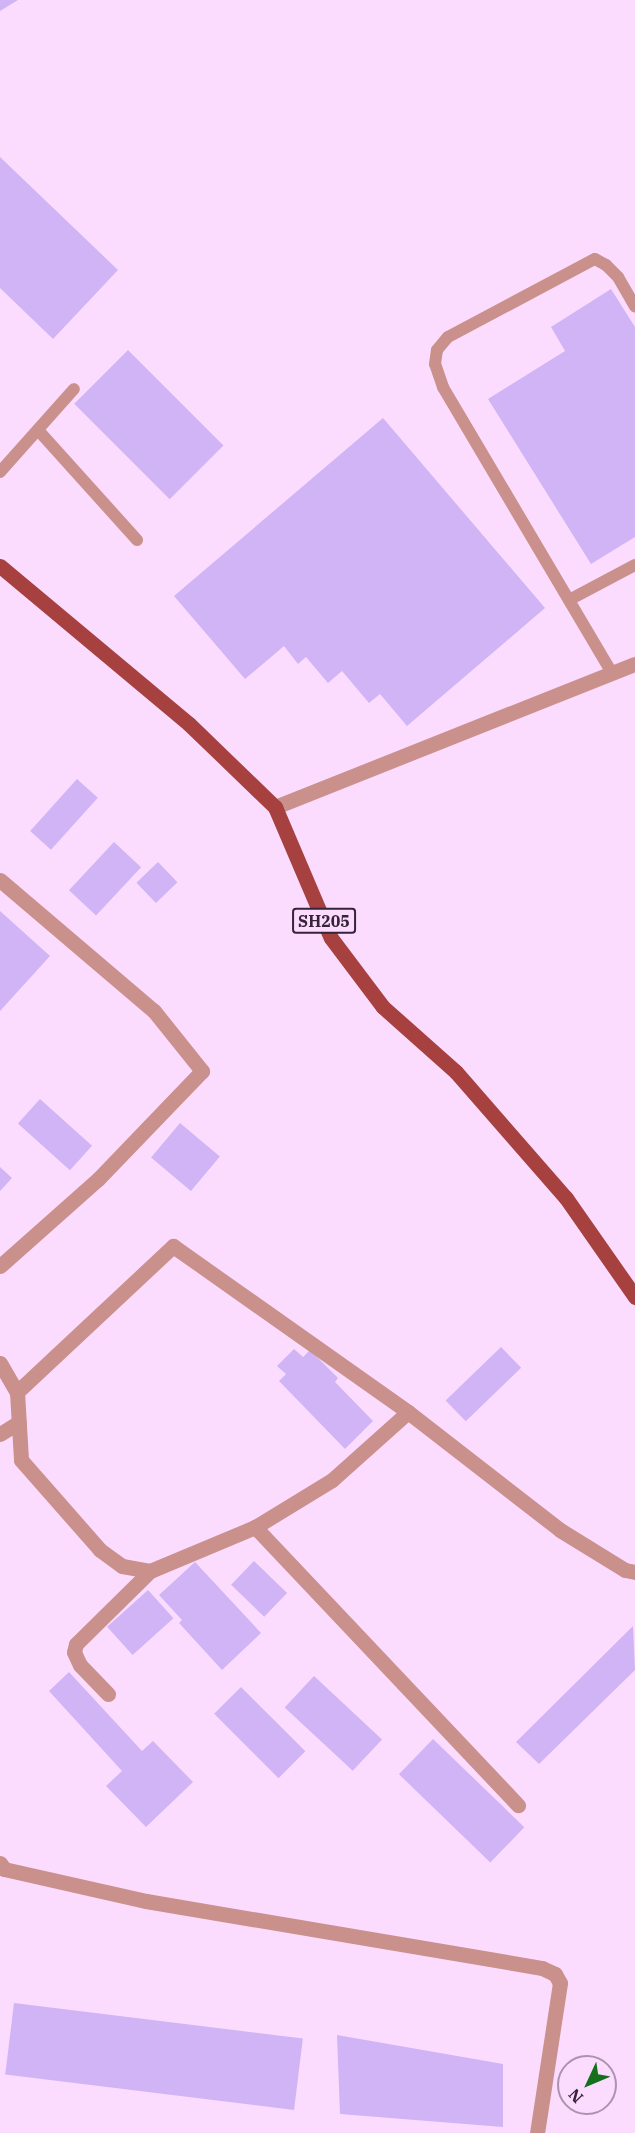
<!DOCTYPE html>
<style>
body{margin:0}
#map{position:relative;width:635px;height:2133px;overflow:hidden;background:#fcdcfe;font-family:"IBM Plex Serif",serif}
div>[style]{position:absolute}
.building>*{inset:0;background:#d0b4f5;transform-origin:0 0}
.service>*{height:12px;margin:-6px;padding:0 6px;transform-origin:6px;border-radius:6px;background:#ca908c}
.minor>*{height:15px;margin:-7.5px;padding:0 7.5px;transform-origin:7.5px;border-radius:7.5px;background:#ca908c}
.primary>*{height:15px;margin:-7.5px;padding:0 7.5px;transform-origin:7.5px;border-radius:7.5px;background:#a64140}
span{translate:-50% -50%;white-space:nowrap;text-align:center;line-height:1.15;-webkit-text-stroke:4.5px #fcdcfe;paint-order:stroke}
.shield-label span{padding:2px 4px;background:#fcdcfe;border:2px solid;border-radius:4px;-webkit-text-stroke-width:0}
.shield-label{font-size:16px;color:#362338;font-weight:700}
.north{position:absolute;left:557px;top:2055px;width:60px;height:60px;box-sizing:border-box;background:#fcdcfe;border:2px solid #ad92af;border-radius:50%;rotate:226deg;font-size:16px;font-weight:700;line-height:24px;text-align:center;color:#362338}
.north::after{content:'';display:block;margin:auto;width:21px;height:27px;background:#15701c;clip-path:polygon(50% 0,100% 100%,50% 72%,0 100%)}
</style>
<div id="map">
<div class="building">
<div style="clip-path:polygon(0 0,18px 0,0 11px)"></div>
<div style="clip-path:polygon(0 157px,118px 270px,53px 339px,0 288px)"></div>
<div style="clip-path:polygon(611px 289px,635px 327px,635px 537px,591px 564px,488px 399px,565px 351px,551px 327px)"></div>
<div style="left:128px;top:350px;width:135px;height:76px;rotate:45deg"></div>
<div style="clip-path:polygon(383px 418px,545px 608px,407px 726px,380px 694px,369px 703px,342px 671px,328px 683px,306px 657px,298px 664px,284px 646px,245px 679px,174px 596px)"></div>
<div style="left:77px;top:779px;width:28px;height:70px;rotate:42deg"></div>
<div style="left:114px;top:842px;width:37px;height:66px;rotate:43deg"></div>
<div style="left:158px;top:862px;width:28px;height:30px;rotate:46deg"></div>
<div style="clip-path:polygon(0 911px,50px 956px,0 1011px)"></div>
<div style="left:40px;top:1099px;width:70px;height:33px;rotate:42deg"></div>
<div style="left:180px;top:1123px;width:52px;height:45px;rotate:40deg"></div>
<div style="clip-path:polygon(0 1167px,12px 1178px,0 1191px)"></div>
<div style="left:501px;top:1347px;width:29px;height:77px;rotate:46deg"></div>
<div style="clip-path:polygon(294px 1349px,303px 1357px,310px 1350px,338px 1378px,335px 1382px,373px 1421px,345px 1449px,279px 1381px,286px 1374px,277px 1366px)"></div>
<div style="left:254px;top:1561px;width:46px;height:33px;rotate:44deg"></div>
<div style="clip-path:polygon(195px 1562px,261px 1633px,222px 1670px,179px 1623px,182px 1620px,159px 1595px)"></div>
<div style="left:148px;top:1590px;width:38px;height:55px;rotate:48deg"></div>
<div style="clip-path:polygon(633px 1626px,635px 1670px,539px 1764px,516px 1742px)"></div>
<div style="clip-path:polygon(69px 1672px,142px 1751px,153px 1741px,193px 1782px,146px 1827px,106px 1786px,122px 1771px,49px 1691px)"></div>
<div style="left:314px;top:1676px;width:93px;height:43px;rotate:43deg"></div>
<div style="left:241px;top:1687px;width:91px;height:38px;rotate:45deg"></div>
<div style="left:433px;top:1739px;width:127px;height:49px;rotate:44deg"></div>
<div style="left:14px;top:2003px;width:291px;height:72px;rotate:7deg"></div>
<div style="clip-path:polygon(337px 2035px,503px 2064px,503px 2127px,340px 2114px)"></div>
</div>
<div class="service">
<div style="left:38px;top:430px;width:148px;rotate:48deg"></div>
<div style="left:0;top:472px;width:111px;rotate:-48.3deg"></div>
<div style="left:569px;top:600px;width:75px;rotate:-27.9deg"></div>
<div style="left:612px;top:673px;width:332px;rotate:-120.6deg"></div>
<div style="left:443px;top:387px;width:24px;rotate:-109deg"></div>
<div style="left:435px;top:364px;width:14px;rotate:-82deg"></div>
<div style="left:437px;top:350px;width:17px;rotate:-50deg"></div>
<div style="left:448px;top:337px;width:166px;rotate:-28deg"></div>
<div style="left:595px;top:259px;width:13px;rotate:29deg"></div>
<div style="left:606px;top:265px;width:17px;rotate:45deg"></div>
<div style="left:618px;top:277px;width:34px;rotate:60deg"></div>
</div>
<div class="minor">
<div style="left:275px;top:807px;width:387px;rotate:-21.7deg"></div>
<div style="left:0;top:880px;width:202px;rotate:40.4deg"></div>
<div style="left:154px;top:1011px;width:77px;rotate:51.3deg"></div>
<div style="left:202px;top:1071px;width:150px;rotate:133.9deg"></div>
<div style="left:98px;top:1179px;width:131px;rotate:138.4deg"></div>
<div style="left:0;top:1363px;width:34px;rotate:60deg"></div>
<div style="left:17px;top:1392px;width:68px;rotate:86.6deg"></div>
<div style="left:21px;top:1460px;width:120px;rotate:48.7deg"></div>
<div style="left:100px;top:1550px;width:27px;rotate:36deg"></div>
<div style="left:122px;top:1566px;width:28px;rotate:10deg"></div>
<div style="left:150px;top:1571px;width:114px;rotate:-22.7deg"></div>
<div style="left:255px;top:1527px;width:90px;rotate:-31.4deg"></div>
<div style="left:332px;top:1480px;width:102px;rotate:-41.8deg"></div>
<div style="left:408px;top:1412px;width:192px;rotate:37.8deg"></div>
<div style="left:560px;top:1530px;width:76px;rotate:31.6deg"></div>
<div style="left:625px;top:1570px;width:10px;rotate:11deg"></div>
<div style="left:17px;top:1392px;width:214px;rotate:-43.1deg"></div>
<div style="left:173px;top:1246px;width:288px;rotate:35.2deg"></div>
<div style="left:0;top:1434px;width:22px;rotate:-32deg"></div>
<div style="left:255px;top:1527px;width:383px;rotate:46.6deg"></div>
<div style="left:108px;top:1694px;width:40px;rotate:-134deg"></div>
<div style="left:80px;top:1665px;width:14px;rotate:-115deg"></div>
<div style="left:74px;top:1652px;width:8px;rotate:-76deg"></div>
<div style="left:76px;top:1644px;width:104px;rotate:-44.6deg"></div>
<div style="left:0;top:1863px;width:7px;rotate:56deg"></div>
<div style="left:4px;top:1869px;width:146px;rotate:12.7deg"></div>
<div style="left:146px;top:1901px;width:402px;rotate:9.6deg"></div>
<div style="left:542px;top:1968px;width:14px;rotate:25deg"></div>
<div style="left:555px;top:1974px;width:10px;rotate:61deg"></div>
<div style="left:560px;top:1983px;width:152px;rotate:98.7deg"></div>
</div>
<div class="primary">
<div style="left:0;top:566px;width:246px;rotate:39.9deg"></div>
<div style="left:189px;top:724px;width:120px;rotate:44deg"></div>
<div style="left:275px;top:807px;width:142px;rotate:66.9deg"></div>
<div style="left:331px;top:938px;width:86px;rotate:53deg"></div>
<div style="left:383px;top:1007px;width:98px;rotate:41.7deg"></div>
<div style="left:456px;top:1072px;width:167px;rotate:48.9deg"></div>
<div style="left:566px;top:1198px;width:121px;rotate:55.1deg"></div>
</div>
<div class="shield-label">
<span style="left:324px;top:921px">SH205</span>
</div>
<div class="north">N</div>
</div>
